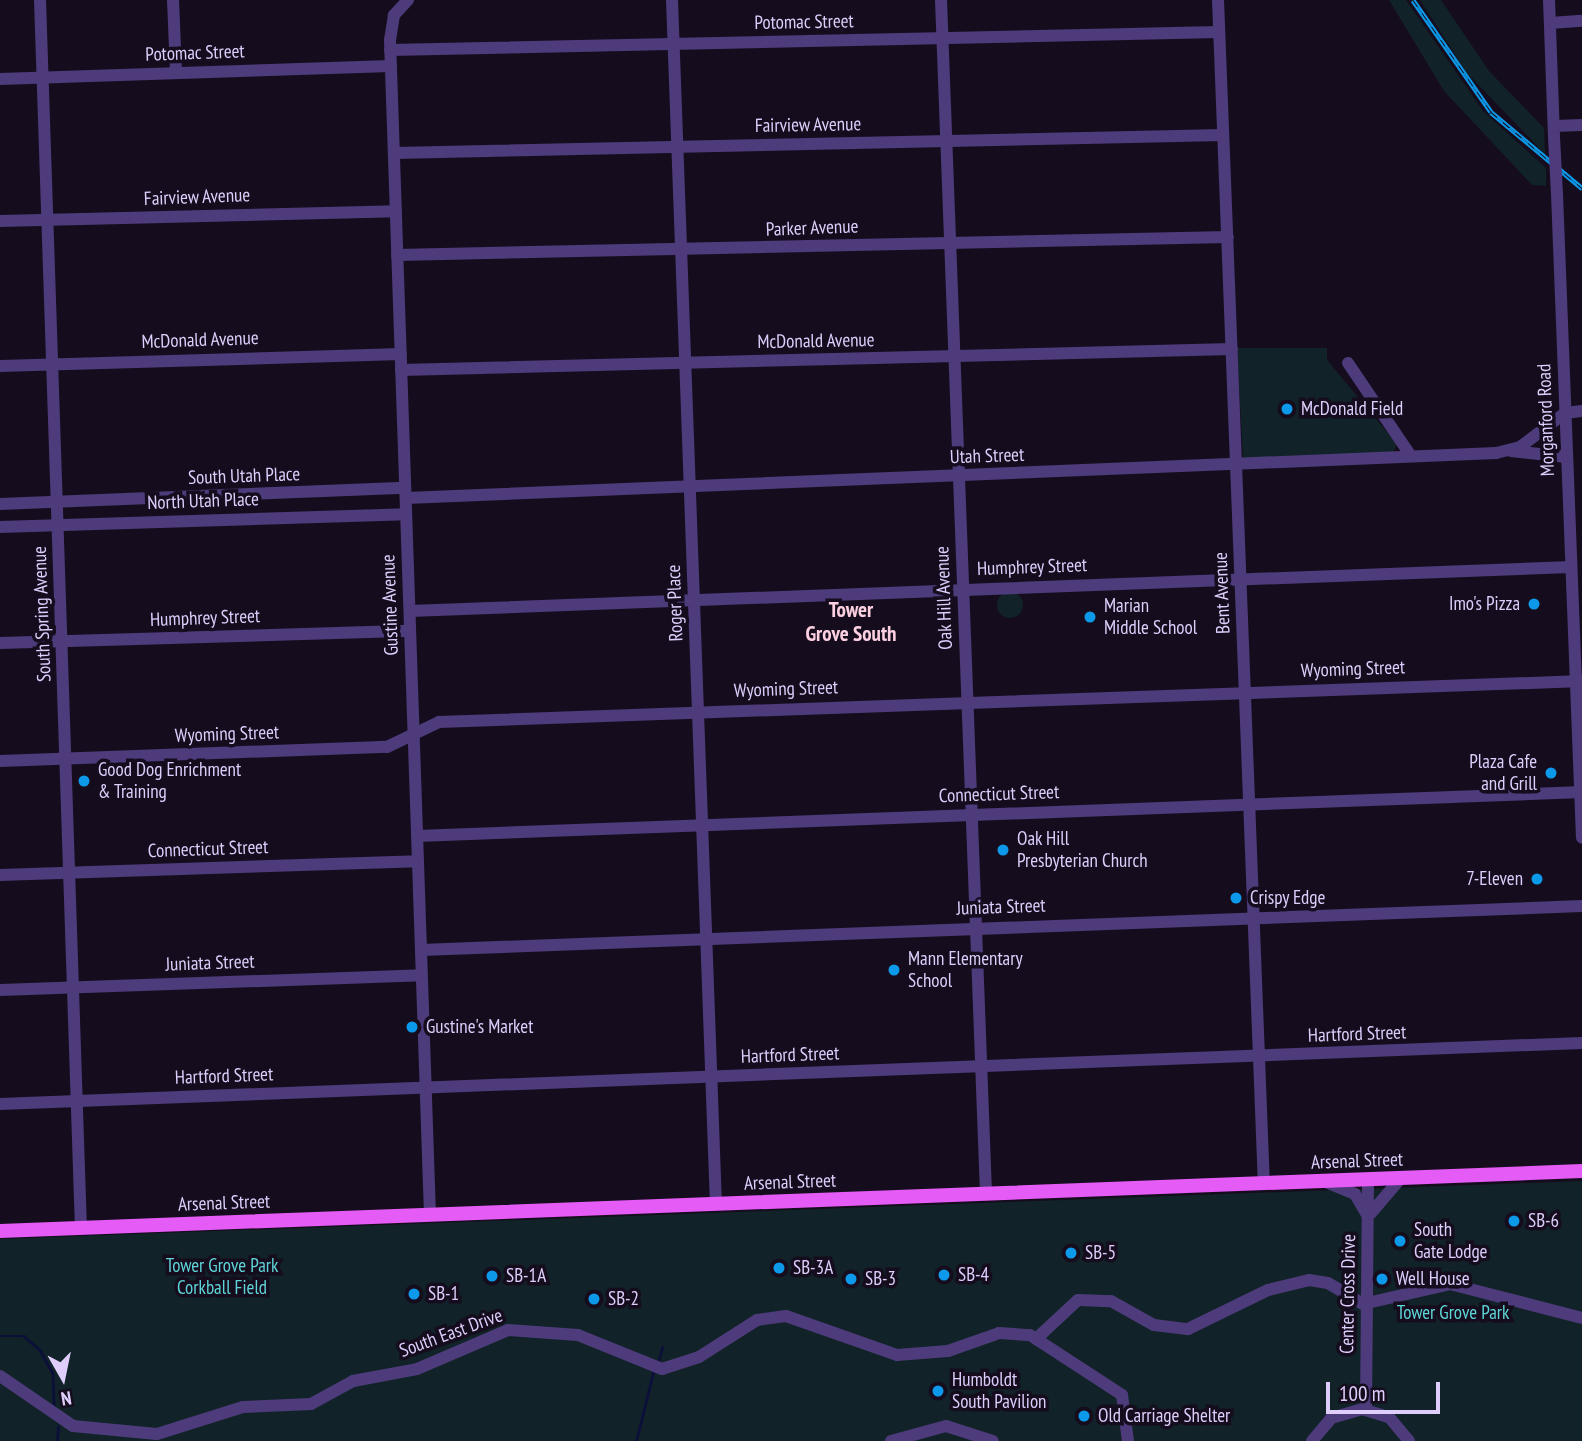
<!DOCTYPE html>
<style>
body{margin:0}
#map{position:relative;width:1582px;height:1441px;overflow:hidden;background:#150d1e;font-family:"PT Sans Narrow",sans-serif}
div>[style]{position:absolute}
.green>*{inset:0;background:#112328}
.round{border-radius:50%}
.stream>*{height:2.5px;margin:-1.25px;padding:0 1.25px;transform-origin:1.25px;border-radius:1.25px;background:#0c1039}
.minor>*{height:12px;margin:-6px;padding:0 6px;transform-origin:6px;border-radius:6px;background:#4e3b7b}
.major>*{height:14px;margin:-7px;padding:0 7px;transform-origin:7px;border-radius:7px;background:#e55bf6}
.rail>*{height:5px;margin-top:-2.5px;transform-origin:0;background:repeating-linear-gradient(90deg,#150d1e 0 8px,#0d99e9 0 16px);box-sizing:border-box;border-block:2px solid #0d99e9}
.minor-bridge>*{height:12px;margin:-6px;padding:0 6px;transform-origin:6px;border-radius:6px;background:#4e3b7b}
.dots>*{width:19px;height:19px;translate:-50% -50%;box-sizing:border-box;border:4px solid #150d1e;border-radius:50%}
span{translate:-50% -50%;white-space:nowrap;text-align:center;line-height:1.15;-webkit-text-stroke:7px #150d1e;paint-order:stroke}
.street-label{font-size:19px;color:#dfcefc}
.poi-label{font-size:19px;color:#dfcefc}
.left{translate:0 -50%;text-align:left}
.right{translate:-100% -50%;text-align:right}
.park-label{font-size:19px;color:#5ed6d7}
.neighbourhood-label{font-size:21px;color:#fcd0e0;font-weight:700}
.north{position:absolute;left:28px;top:1343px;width:70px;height:70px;-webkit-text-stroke:5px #150d1e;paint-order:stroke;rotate:171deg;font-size:19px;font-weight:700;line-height:28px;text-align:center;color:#dfcefc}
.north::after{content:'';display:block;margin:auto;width:24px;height:32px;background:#dfcefc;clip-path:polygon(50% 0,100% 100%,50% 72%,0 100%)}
.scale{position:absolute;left:1326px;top:1382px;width:114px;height:32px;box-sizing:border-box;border:4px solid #dfcefc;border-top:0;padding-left:9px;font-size:21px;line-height:24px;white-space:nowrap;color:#dfcefc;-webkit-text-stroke:5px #150d1e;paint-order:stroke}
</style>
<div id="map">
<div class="green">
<div style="clip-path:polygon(1389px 0,1406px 0,1483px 111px,1546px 168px,1546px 186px,1532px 185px,1444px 91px)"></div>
<div style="clip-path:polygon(1420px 0,1441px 0,1489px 71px,1544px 128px,1545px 154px,1466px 72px)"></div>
<div style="clip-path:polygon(1237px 348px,1327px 348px,1327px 360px,1397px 444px,1393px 453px,1243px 458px)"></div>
<div class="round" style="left:997px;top:592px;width:26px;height:26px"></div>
<div style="clip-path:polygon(1582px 1181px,1582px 1441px,0 1441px,0 1239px)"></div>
</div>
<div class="stream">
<div style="left:0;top:1336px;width:24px"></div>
<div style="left:24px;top:1336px;width:21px;rotate:41deg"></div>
<div style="left:40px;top:1350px;width:26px;rotate:61deg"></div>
<div style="left:53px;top:1373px;width:33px;rotate:88deg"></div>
<div style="left:658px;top:1362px;width:15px;rotate:-74deg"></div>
<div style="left:57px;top:1441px;width:14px;rotate:-86deg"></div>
<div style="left:636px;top:1441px;width:70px;rotate:-76deg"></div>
</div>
<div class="minor">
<div style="left:40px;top:0;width:1228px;rotate:88.09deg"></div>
<div style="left:173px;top:0;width:73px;rotate:87.6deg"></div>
<div style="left:408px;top:0;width:21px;rotate:133deg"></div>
<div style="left:394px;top:15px;width:25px;rotate:99deg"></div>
<div style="left:390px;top:40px;width:1175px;rotate:88.05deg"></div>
<div style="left:672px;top:0;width:1205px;rotate:87.91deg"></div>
<div style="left:941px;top:0;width:1195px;rotate:87.84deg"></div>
<div style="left:1218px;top:0;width:1185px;rotate:87.78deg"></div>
<div style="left:1549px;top:0;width:137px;rotate:87.9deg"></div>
<div style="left:1550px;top:23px;width:32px;rotate:-4deg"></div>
<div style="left:390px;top:50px;width:829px;rotate:-1.24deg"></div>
<div style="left:0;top:79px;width:391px;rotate:-1.9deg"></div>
<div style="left:1554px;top:126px;width:28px;rotate:-2deg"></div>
<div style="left:394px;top:153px;width:829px;rotate:-1.24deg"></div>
<div style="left:1557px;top:194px;width:644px;rotate:87.78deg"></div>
<div style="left:0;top:221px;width:396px;rotate:-1.4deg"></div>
<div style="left:397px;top:255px;width:831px;rotate:-1.24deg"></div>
<div style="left:1348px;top:363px;width:112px;rotate:55.9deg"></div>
<div style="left:0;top:366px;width:401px;rotate:-1.7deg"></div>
<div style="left:401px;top:370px;width:831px;rotate:-1.45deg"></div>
<div style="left:1511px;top:451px;width:56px;rotate:6.1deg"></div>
<div style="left:406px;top:498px;width:1091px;rotate:-2.36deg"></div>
<div style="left:1496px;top:453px;width:25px;rotate:-14deg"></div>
<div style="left:1520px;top:447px;width:56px;rotate:-37.1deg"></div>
<div style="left:1565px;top:413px;width:17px;rotate:-7deg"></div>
<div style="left:0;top:504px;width:405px;rotate:-2.3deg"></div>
<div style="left:0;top:527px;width:406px;rotate:-1.8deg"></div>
<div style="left:410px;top:611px;width:1162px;rotate:-2.17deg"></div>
<div style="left:0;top:643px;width:410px;rotate:-1.7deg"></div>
<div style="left:0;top:761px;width:387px;rotate:-2.1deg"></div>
<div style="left:387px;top:747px;width:58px;rotate:-25.7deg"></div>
<div style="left:439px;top:722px;width:1144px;rotate:-2.05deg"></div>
<div style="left:417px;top:836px;width:1166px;rotate:-2.16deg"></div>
<div style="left:0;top:875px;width:418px;rotate:-1.9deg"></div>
<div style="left:421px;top:950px;width:1162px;rotate:-2.17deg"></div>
<div style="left:0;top:990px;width:422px;rotate:-2deg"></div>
<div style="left:0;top:1104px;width:1583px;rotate:-2.21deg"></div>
<div style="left:1328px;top:1183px;width:29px;rotate:22deg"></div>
<div style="left:1355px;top:1194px;width:22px;rotate:60deg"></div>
<div style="left:1371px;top:1213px;width:45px;rotate:-49.5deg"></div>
<div style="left:1036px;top:1339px;width:57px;rotate:-42.9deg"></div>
<div style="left:1078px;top:1300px;width:33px;rotate:2deg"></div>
<div style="left:1111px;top:1301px;width:49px;rotate:29.2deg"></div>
<div style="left:1154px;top:1325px;width:34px;rotate:7deg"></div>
<div style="left:1188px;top:1329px;width:89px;rotate:-26deg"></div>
<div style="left:1268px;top:1290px;width:42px;rotate:-13.7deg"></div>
<div style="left:1309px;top:1280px;width:19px;rotate:9deg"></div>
<div style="left:1328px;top:1283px;width:41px;rotate:31deg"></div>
<div style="left:1363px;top:1304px;width:89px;rotate:-12.9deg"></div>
<div style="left:1450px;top:1284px;width:136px;rotate:14.4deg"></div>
<div style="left:0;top:1376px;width:88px;rotate:34.4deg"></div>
<div style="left:73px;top:1426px;width:84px;rotate:5.4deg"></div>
<div style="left:157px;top:1434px;width:90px;rotate:-17.4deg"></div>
<div style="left:243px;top:1407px;width:68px;rotate:-2.5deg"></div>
<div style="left:311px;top:1404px;width:48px;rotate:-28.7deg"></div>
<div style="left:353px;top:1381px;width:65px;rotate:-10.6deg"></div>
<div style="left:417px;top:1369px;width:99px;rotate:-23.2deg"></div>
<div style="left:508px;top:1330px;width:70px;rotate:4.1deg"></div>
<div style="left:578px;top:1335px;width:91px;rotate:22deg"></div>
<div style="left:662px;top:1369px;width:39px;rotate:-18deg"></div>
<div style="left:699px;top:1357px;width:69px;rotate:-32.5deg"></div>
<div style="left:757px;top:1320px;width:29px;rotate:-8deg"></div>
<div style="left:786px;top:1316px;width:118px;rotate:19.4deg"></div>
<div style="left:897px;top:1355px;width:51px;rotate:-4.5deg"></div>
<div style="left:948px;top:1351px;width:54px;rotate:-19.4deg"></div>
<div style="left:999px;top:1333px;width:31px;rotate:4deg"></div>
<div style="left:1030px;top:1335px;width:110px;rotate:33.1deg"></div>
<div style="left:1122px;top:1395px;width:46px;rotate:82.6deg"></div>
<div style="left:1366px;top:1409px;width:229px;rotate:-89.5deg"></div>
<div style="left:891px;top:1441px;width:57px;rotate:-15.3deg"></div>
<div style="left:946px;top:1426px;width:49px;rotate:17.7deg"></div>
<div style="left:1312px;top:1441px;width:30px;rotate:-50deg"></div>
<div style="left:1331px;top:1418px;width:32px;rotate:-16deg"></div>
<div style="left:1362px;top:1409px;width:28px;rotate:17deg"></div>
<div style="left:1389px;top:1417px;width:31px;rotate:50deg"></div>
</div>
<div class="major">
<div style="left:0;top:1231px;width:1583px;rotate:-2.17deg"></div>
</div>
<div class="rail">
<div style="left:1413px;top:0;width:136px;rotate:55.1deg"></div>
<div style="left:1491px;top:112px;width:119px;rotate:39.9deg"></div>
</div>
<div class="minor-bridge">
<div style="left:1554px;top:137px;width:57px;rotate:87deg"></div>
</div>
<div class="dots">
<div style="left:1287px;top:409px;background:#0d99e9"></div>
<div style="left:1534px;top:604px;background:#0d99e9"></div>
<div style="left:1090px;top:617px;background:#0d99e9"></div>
<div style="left:1551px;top:773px;background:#0d99e9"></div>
<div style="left:84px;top:781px;background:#0d99e9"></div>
<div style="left:1003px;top:850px;background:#0d99e9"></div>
<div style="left:1537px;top:879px;background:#0d99e9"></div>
<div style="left:1236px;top:898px;background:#0d99e9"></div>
<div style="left:894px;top:970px;background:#0d99e9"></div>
<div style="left:412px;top:1027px;background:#0d99e9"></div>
<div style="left:1514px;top:1221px;background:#0d99e9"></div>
<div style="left:1400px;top:1241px;background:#0d99e9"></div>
<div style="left:1071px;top:1253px;background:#0d99e9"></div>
<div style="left:779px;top:1268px;background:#0d99e9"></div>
<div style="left:944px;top:1275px;background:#0d99e9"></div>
<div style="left:492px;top:1276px;background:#0d99e9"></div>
<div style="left:851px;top:1279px;background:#0d99e9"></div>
<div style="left:1382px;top:1279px;background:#0d99e9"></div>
<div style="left:414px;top:1294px;background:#0d99e9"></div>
<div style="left:594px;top:1299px;background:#0d99e9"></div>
<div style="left:938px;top:1391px;background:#0d99e9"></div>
<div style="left:1084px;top:1416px;background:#0d99e9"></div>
</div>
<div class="street-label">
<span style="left:804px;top:22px;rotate:-1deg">Potomac Street</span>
<span style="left:195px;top:53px;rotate:-2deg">Potomac Street</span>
<span style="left:808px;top:125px;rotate:-1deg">Fairview Avenue</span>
<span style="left:197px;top:197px;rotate:-2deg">Fairview Avenue</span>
<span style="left:812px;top:228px;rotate:-2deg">Parker Avenue</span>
<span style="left:200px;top:340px;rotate:-2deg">McDonald Avenue</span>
<span style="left:816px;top:341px;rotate:-1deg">McDonald Avenue</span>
<span style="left:1546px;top:420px;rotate:-92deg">Morganford Road</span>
<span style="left:987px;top:456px;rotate:-2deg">Utah Street</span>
<span style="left:244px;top:476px;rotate:-2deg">South Utah Place</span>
<span style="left:203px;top:501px;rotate:-2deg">North Utah Place</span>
<span style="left:1032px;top:567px;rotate:-2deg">Humphrey Street</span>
<span style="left:1222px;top:593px;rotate:-92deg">Bent Avenue</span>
<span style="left:944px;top:598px;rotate:-92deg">Oak Hill Avenue</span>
<span style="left:675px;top:603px;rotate:-92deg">Roger Place</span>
<span style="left:390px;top:605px;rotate:-92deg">Gustine Avenue</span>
<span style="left:42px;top:614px;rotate:-92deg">South Spring Avenue</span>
<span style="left:205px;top:618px;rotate:-2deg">Humphrey Street</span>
<span style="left:1353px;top:669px;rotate:-2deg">Wyoming Street</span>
<span style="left:786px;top:689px;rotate:-2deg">Wyoming Street</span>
<span style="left:227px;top:734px;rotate:-2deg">Wyoming Street</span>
<span style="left:999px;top:794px;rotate:-2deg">Connecticut Street</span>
<span style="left:208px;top:849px;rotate:-2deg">Connecticut Street</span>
<span style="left:1001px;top:907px;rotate:-2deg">Juniata Street</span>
<span style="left:210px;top:963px;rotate:-2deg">Juniata Street</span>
<span style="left:1357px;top:1034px;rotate:-2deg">Hartford Street</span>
<span style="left:790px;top:1055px;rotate:-2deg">Hartford Street</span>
<span style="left:224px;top:1076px;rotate:-2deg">Hartford Street</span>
<span style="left:1357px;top:1161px;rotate:-2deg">Arsenal Street</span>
<span style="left:790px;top:1182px;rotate:-2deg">Arsenal Street</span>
<span style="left:224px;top:1203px;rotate:-2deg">Arsenal Street</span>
<span style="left:1348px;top:1294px;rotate:-89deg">Center Cross Drive</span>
<span style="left:451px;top:1333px;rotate:-20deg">South East Drive</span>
</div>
<div class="poi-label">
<span class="left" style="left:1301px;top:409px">McDonald Field</span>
<span class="right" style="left:1520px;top:604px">Imo's Pizza</span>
<span class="left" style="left:1104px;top:617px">Marian<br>Middle School</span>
<span class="right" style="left:1537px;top:773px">Plaza Cafe<br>and Grill</span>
<span class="left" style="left:98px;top:781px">Good Dog Enrichment<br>&amp; Training</span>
<span class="left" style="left:1017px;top:850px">Oak Hill<br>Presbyterian Church</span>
<span class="right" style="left:1523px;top:879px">7-Eleven</span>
<span class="left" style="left:1250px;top:898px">Crispy Edge</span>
<span class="left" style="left:908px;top:970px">Mann Elementary<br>School</span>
<span class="left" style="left:426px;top:1027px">Gustine's Market</span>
<span class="left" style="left:1528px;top:1221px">SB-6</span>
<span class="left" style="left:1414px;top:1241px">South<br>Gate Lodge</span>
<span class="left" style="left:1085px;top:1253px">SB-5</span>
<span class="left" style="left:793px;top:1268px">SB-3A</span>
<span class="left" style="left:958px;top:1275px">SB-4</span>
<span class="left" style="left:506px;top:1276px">SB-1A</span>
<span class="left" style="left:865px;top:1279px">SB-3</span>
<span class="left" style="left:1396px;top:1279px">Well House</span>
<span class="left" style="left:428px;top:1294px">SB-1</span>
<span class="left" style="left:608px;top:1299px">SB-2</span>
<span class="left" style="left:952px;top:1391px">Humboldt<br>South Pavilion</span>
<span class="left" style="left:1098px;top:1416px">Old Carriage Shelter</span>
</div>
<div class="park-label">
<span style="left:222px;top:1277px">Tower Grove Park<br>Corkball Field</span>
<span style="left:1453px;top:1313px">Tower Grove Park</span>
</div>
<div class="neighbourhood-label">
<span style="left:851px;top:622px">Tower<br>Grove South</span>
</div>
<div class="north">N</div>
<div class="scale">100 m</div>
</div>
